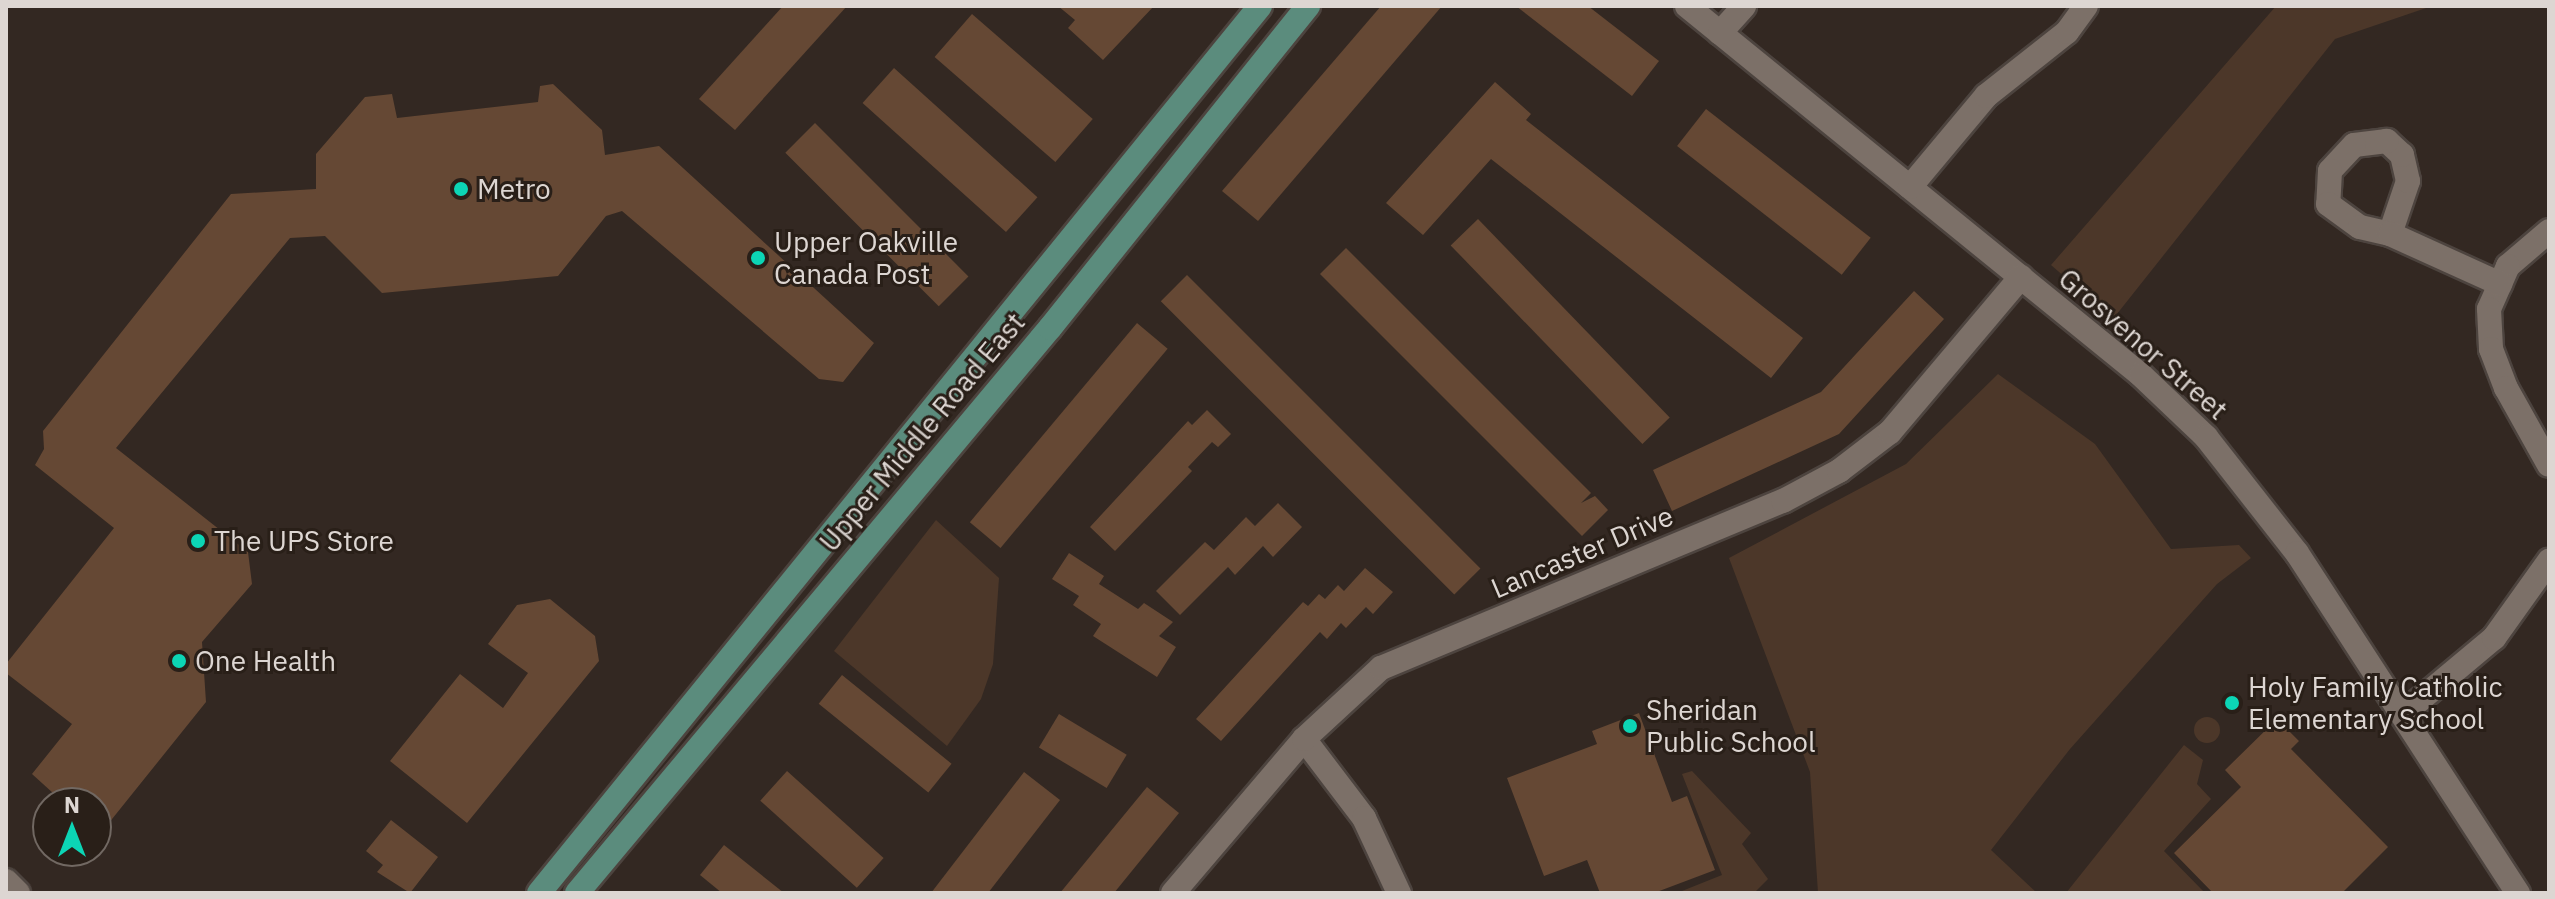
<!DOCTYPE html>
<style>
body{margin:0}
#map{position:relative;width:2555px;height:899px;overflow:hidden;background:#332822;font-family:"IBM Plex Sans",sans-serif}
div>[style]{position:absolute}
.green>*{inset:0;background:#4c3729}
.round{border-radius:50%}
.building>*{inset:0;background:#654834;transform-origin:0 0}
.roads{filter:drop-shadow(2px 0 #4d443f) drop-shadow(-2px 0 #4d443f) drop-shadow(0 2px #4d443f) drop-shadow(0 -2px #4d443f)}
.minor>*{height:24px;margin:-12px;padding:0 12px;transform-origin:12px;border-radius:12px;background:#7c7068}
.major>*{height:24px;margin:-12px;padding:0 12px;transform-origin:12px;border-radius:12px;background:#5b8c7d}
.dots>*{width:22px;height:22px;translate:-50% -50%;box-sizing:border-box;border:4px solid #291f18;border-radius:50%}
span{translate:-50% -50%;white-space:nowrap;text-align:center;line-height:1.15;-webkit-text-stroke:6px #291f18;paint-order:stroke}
.poi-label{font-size:28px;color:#ddd6d2}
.left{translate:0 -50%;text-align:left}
.street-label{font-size:28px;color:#ddd6d2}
.frame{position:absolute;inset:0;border:8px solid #ddd6d2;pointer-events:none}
.north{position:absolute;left:32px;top:787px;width:80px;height:80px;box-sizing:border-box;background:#291f18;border:2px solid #716862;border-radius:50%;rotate:0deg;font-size:22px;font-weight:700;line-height:32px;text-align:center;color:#ddd6d2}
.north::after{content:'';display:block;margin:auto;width:28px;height:36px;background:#0cd5b5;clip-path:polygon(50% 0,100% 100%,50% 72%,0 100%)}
</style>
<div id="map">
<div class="green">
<div style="clip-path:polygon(2276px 6px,2432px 6px,2335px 39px,2113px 319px,2051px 265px)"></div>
<div style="clip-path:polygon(1998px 374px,2095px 444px,2171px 549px,2239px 545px,2251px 558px,2217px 584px,2070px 749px,1991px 850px,2037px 893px,1818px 893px,1810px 772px,1729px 558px,1906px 464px)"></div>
<div style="clip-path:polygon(936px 520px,999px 578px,993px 664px,981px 699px,947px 746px,834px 651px)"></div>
<div class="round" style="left:2194px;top:717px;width:26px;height:26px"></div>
<div style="clip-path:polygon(2184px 745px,2203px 760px,2197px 784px,2211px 799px,2164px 851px,2205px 893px,2066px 893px)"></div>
<div style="clip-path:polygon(1692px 771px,1751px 833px,1742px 844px,1768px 879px,1754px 893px,1677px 893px,1722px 875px,1682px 774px)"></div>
</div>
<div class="building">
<div style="clip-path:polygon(783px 6px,847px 6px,735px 130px,699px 99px)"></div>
<div style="clip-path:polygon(1058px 6px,1154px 6px,1103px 60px,1068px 28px,1075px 20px)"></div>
<div style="clip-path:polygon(1381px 6px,1442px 6px,1258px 221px,1222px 191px)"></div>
<div style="clip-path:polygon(1516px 6px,1588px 6px,1659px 61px,1632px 96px)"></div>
<div style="left:972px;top:14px;width:160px;height:57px;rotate:41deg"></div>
<div style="left:894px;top:68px;width:193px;height:47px;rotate:42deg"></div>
<div style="clip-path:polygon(1495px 82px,1531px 114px,1526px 120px,1803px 338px,1771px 378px,1491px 159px,1423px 235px,1386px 203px)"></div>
<div style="clip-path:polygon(553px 84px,602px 130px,605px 155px,659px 146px,874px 343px,843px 382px,819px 379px,622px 211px,606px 216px,558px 276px,382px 293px,325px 236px,290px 238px,116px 448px,248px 552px,252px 584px,202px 642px,206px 702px,96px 839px,96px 803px,64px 803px,32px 774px,72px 724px,6px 673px,6px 664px,114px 528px,35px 465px,44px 449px,43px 431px,231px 194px,316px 189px,316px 154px,365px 97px,392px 94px,397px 118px,538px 102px,540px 86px)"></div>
<div style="left:1706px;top:109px;width:209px;height:47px;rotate:38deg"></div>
<div style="left:815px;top:123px;width:217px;height:42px;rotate:45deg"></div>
<div style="left:1478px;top:219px;width:276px;height:38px;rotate:46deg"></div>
<div style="clip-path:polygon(1346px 248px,1591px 493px,1581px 503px,1595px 496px,1608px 510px,1582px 536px,1320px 274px)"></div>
<div style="left:1187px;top:275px;width:415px;height:37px;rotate:45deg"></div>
<div style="clip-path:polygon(1914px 291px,1944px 319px,1839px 434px,1672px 511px,1653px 470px,1821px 392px)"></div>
<div style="left:1137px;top:323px;width:40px;height:260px;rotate:40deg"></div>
<div style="clip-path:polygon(1207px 410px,1231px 434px,1218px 447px,1212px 442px,1188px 467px,1192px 471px,1115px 551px,1090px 527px,1188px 421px,1192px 425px)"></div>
<div style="clip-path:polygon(1278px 503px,1302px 527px,1273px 557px,1263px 546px,1235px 575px,1228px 567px,1180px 615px,1156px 591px,1205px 542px,1214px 550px,1246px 517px,1255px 526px)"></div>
<div style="clip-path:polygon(1069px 553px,1104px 576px,1099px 584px,1138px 609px,1144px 603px,1173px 622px,1159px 636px,1176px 647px,1157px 677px,1093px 636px,1101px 624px,1073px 605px,1079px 596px,1052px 579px)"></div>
<div style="clip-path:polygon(1365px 568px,1393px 592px,1373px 614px,1366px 607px,1346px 628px,1341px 623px,1327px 639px,1320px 632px,1221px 741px,1196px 719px,1303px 602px,1308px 606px,1319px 594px,1325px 599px,1338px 585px,1344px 591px)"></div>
<div style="clip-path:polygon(550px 599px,595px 636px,599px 661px,467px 823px,390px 761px,460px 674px,503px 708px,528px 673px,488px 644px,517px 605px)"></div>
<div style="left:842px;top:675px;width:141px;height:37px;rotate:39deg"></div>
<div style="clip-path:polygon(1639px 713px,1672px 802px,1687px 796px,1715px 870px,1654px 893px,1600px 893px,1587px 860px,1544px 876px,1507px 778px,1597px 744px,1592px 731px)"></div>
<div style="left:1059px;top:714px;width:79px;height:39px;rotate:31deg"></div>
<div style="clip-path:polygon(2277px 719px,2299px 741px,2291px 749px,2388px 847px,2342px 893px,2213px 893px,2174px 853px,2241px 787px,2225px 770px)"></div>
<div style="left:787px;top:771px;width:130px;height:40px;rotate:42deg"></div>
<div style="clip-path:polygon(1024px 772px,1060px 800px,988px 893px,931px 893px)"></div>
<div style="clip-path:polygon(1147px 787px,1179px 813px,1114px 893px,1060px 893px)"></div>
<div style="clip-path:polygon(391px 820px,438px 857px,410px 893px,377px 872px,383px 865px,366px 851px)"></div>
<div style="clip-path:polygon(724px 845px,784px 893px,722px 893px,700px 875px)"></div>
</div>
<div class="roads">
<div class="minor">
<div style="left:1687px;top:6px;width:585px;rotate:39.1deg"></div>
<div style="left:2141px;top:375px;width:90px;rotate:43.6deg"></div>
<div style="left:2206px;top:437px;width:147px;rotate:51.9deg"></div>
<div style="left:2297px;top:553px;width:406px;rotate:57deg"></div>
<div style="left:1720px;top:33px;width:36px;rotate:-48deg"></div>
<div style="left:1910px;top:187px;width:119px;rotate:-50.1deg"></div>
<div style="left:1986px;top:96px;width:103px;rotate:-38.3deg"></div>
<div style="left:2067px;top:32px;width:32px;rotate:-54deg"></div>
<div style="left:2549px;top:231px;width:54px;rotate:139.5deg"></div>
<div style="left:2508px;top:266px;width:47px;rotate:113.8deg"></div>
<div style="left:2489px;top:309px;width:40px;rotate:87.1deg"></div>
<div style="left:2491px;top:349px;width:42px;rotate:69deg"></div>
<div style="left:2506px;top:388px;width:88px;rotate:60.8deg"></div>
<div style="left:2390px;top:234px;width:56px;rotate:-71.2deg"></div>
<div style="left:2408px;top:181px;width:27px;rotate:-103deg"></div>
<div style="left:2402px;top:155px;width:21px;rotate:-137deg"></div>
<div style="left:2387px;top:141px;width:33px;rotate:173deg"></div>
<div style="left:2354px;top:145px;width:35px;rotate:133deg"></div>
<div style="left:2330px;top:171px;width:33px;rotate:93deg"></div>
<div style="left:2328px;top:204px;width:39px;rotate:36deg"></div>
<div style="left:2360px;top:227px;width:31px;rotate:13deg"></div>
<div style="left:2390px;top:234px;width:121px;rotate:24.4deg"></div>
<div style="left:2403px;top:714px;width:119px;rotate:-39.9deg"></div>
<div style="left:2494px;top:638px;width:95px;rotate:-54.5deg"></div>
<div style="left:1304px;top:739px;width:99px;rotate:52.8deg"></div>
<div style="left:1364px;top:818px;width:83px;rotate:65deg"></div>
<div style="left:6px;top:881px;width:17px;rotate:45deg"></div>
<div style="left:1173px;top:893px;width:202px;rotate:-49.6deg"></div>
<div style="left:1304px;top:739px;width:105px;rotate:-42.7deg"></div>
<div style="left:1381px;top:668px;width:435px;rotate:-22.6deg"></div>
<div style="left:1783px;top:501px;width:64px;rotate:-28.2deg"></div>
<div style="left:1839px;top:471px;width:64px;rotate:-37.4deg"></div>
<div style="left:1890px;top:432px;width:203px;rotate:-49.8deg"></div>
</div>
<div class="major">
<div style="left:539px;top:893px;width:1143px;rotate:-50.89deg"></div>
<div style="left:577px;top:893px;width:737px;rotate:-50.07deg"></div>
<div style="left:1050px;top:328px;width:413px;rotate:-51.3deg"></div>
</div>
</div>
<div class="dots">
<div style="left:461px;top:189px;background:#0cd5b5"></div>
<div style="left:758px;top:258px;background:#0cd5b5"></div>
<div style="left:198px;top:541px;background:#0cd5b5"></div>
<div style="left:179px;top:661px;background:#0cd5b5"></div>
<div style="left:2232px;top:703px;background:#0cd5b5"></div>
<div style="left:1630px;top:726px;background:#0cd5b5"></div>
</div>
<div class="poi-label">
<span class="left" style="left:477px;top:189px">Metro</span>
<span class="left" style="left:774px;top:258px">Upper Oakville<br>Canada Post</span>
<span class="left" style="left:214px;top:541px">The UPS Store</span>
<span class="left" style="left:195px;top:661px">One Health</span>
<span class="left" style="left:2248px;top:703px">Holy Family Catholic<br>Elementary School</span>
<span class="left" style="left:1646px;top:726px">Sheridan<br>Public School</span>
</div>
<div class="street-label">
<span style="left:2143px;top:344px;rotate:41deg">Grosvenor Street</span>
<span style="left:922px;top:432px;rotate:-50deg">Upper Middle Road East</span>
<span style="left:1582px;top:552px;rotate:-23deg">Lancaster Drive</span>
</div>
<div class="frame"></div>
<div class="north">N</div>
</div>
